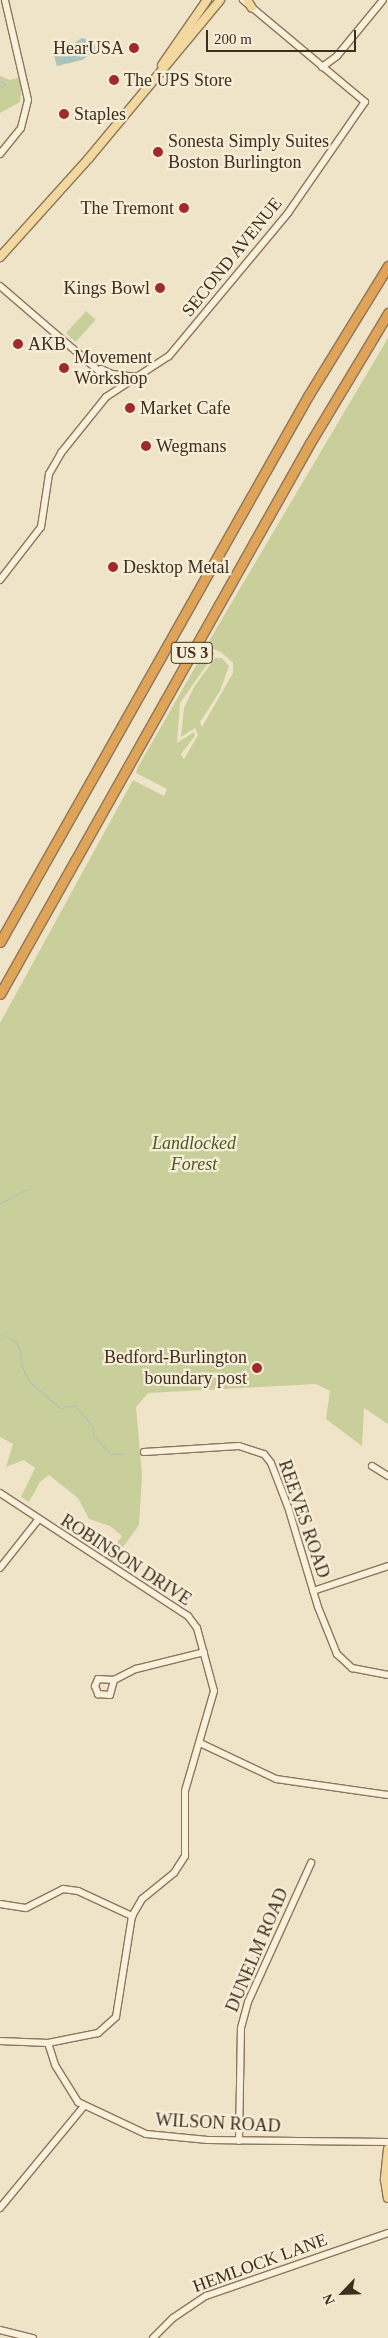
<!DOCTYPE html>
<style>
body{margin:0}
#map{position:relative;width:388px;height:2338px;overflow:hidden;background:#f0e4c8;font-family:Georgia,serif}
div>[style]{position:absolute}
.green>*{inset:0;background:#c9cf9b;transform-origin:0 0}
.water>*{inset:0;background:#a9c4bc}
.stream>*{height:1px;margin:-0.5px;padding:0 0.5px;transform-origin:0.5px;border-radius:0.5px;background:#a9c4bc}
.roads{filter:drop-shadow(1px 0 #8d765c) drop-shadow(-1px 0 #8d765c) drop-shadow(0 1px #8d765c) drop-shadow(0 -1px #8d765c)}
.minor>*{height:6px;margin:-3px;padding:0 3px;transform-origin:3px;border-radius:3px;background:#faf1dc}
.major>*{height:8px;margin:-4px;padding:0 4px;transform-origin:4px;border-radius:4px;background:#f3d9a0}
.highway>*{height:9px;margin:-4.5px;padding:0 4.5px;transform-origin:4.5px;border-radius:4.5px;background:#e0a458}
.dots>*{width:14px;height:14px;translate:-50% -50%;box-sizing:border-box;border:2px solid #f7eed8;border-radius:50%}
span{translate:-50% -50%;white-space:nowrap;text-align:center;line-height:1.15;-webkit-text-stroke:4.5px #f7eed8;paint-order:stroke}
.shield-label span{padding:1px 4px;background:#f7eed8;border:1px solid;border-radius:4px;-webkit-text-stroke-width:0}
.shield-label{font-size:16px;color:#3d2e20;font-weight:700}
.poi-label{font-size:18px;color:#3d2e20}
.right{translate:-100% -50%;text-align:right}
.left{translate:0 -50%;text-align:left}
.street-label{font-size:18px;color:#3d2e20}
.park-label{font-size:18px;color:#4d5a26;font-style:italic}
.north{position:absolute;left:318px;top:2268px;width:50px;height:50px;-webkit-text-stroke:4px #f7eed8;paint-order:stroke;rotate:246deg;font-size:14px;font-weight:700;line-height:20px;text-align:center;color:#3d2e20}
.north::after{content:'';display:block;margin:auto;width:18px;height:22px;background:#3d2e20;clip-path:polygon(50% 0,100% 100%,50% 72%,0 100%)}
.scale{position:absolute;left:206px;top:30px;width:150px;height:22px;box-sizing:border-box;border:2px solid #3d2e20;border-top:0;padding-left:6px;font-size:15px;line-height:18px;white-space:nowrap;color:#3d2e20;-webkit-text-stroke:4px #f7eed8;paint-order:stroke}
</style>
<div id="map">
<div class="green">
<div style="clip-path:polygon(0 76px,10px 80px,20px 77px,22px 83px,20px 102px,0 113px)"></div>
<div style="left:86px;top:311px;width:13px;height:30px;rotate:42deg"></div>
<div style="clip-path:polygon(388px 338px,388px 1424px,364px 1408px,362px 1446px,326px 1419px,330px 1391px,316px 1384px,148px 1393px,136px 1407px,142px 1475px,139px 1525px,112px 1562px,106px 1558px,122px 1536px,110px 1526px,89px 1519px,78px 1498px,49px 1475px,40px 1482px,29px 1502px,21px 1497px,35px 1468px,24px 1460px,6px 1467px,13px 1444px,0 1437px,0 1023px,133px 780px,164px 796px,167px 789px,136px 773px,138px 767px,205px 650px,215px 653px,180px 703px,177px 743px,194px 732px,195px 736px,181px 754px,184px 759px,198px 735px,195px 728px,181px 737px,184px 708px,194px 687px,215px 658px,222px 658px,229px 666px,220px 691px,200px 722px,202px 727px,233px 673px,233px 663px,221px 652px,206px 646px)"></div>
</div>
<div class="water">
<div style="clip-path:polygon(82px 38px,94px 41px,95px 51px,82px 60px,57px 66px,54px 56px)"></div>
</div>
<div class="stream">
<div style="left:0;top:81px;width:6px;rotate:31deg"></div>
<div style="left:5px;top:84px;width:6px;rotate:141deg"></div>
<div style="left:0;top:1203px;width:31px;rotate:-27deg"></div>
<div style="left:0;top:1334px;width:15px;rotate:23deg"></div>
<div style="left:14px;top:1340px;width:12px;rotate:59deg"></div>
<div style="left:20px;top:1350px;width:14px;rotate:86deg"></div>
<div style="left:21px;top:1364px;width:19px;rotate:65deg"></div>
<div style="left:29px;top:1381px;width:41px;rotate:41.1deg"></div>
<div style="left:60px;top:1408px;width:14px;rotate:-12deg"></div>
<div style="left:74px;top:1405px;width:8px;rotate:45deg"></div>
<div style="left:80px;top:1411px;width:21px;rotate:51deg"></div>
<div style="left:93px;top:1427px;width:9px;rotate:90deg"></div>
<div style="left:93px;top:1436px;width:25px;rotate:45deg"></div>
<div style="left:111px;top:1454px;width:12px;rotate:-5deg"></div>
</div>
<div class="roads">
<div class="minor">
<div style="left:322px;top:67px;width:19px;rotate:-36deg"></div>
<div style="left:337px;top:56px;width:72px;rotate:-50.6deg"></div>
<div style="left:0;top:154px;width:33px;rotate:-51deg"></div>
<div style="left:21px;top:128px;width:29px;rotate:-76deg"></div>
<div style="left:28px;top:100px;width:103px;rotate:-103deg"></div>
<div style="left:0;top:286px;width:143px;rotate:40.7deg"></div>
<div style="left:101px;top:369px;width:12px;rotate:24deg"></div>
<div style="left:112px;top:374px;width:23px;rotate:7deg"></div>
<div style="left:0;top:580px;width:67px;rotate:-52.3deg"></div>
<div style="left:41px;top:527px;width:54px;rotate:-81.4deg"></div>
<div style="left:49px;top:474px;width:24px;rotate:-60deg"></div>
<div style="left:61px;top:453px;width:72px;rotate:-51.2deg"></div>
<div style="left:106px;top:397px;width:75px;rotate:-33.1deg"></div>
<div style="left:169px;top:356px;width:186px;rotate:-50.2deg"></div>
<div style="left:288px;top:213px;width:135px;rotate:-55.3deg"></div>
<div style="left:365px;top:102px;width:159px;rotate:-140.1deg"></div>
<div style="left:144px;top:1452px;width:95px;rotate:-3.6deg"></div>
<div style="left:239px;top:1446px;width:26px;rotate:18deg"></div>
<div style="left:264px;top:1454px;width:11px;rotate:52deg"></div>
<div style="left:271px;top:1463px;width:47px;rotate:68.9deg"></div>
<div style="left:288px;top:1507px;width:104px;rotate:73.3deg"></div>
<div style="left:318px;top:1607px;width:51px;rotate:68deg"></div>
<div style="left:337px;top:1654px;width:21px;rotate:43deg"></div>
<div style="left:352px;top:1668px;width:37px;rotate:11deg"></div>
<div style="left:372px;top:1466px;width:19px;rotate:32deg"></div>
<div style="left:0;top:1493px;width:225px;rotate:33.2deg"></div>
<div style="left:188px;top:1616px;width:15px;rotate:53deg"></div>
<div style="left:197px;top:1628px;width:65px;rotate:74.9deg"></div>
<div style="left:214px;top:1691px;width:104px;rotate:106.2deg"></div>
<div style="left:185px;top:1791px;width:65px;rotate:90deg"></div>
<div style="left:185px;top:1856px;width:20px;rotate:123deg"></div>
<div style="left:174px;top:1873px;width:41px;rotate:140.9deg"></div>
<div style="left:142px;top:1899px;width:20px;rotate:120deg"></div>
<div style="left:132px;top:1916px;width:102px;rotate:99deg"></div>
<div style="left:116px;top:2017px;width:24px;rotate:138deg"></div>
<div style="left:98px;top:2033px;width:51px;rotate:168.7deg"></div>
<div style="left:0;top:1568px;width:61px;rotate:-51.6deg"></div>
<div style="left:313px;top:1591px;width:79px;rotate:-18.4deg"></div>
<div style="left:114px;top:1680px;width:16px;rotate:-176deg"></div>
<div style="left:98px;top:1679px;width:8px;rotate:113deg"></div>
<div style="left:95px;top:1686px;width:9px;rotate:69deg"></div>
<div style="left:98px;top:1694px;width:12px;rotate:5deg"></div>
<div style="left:110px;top:1695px;width:16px;rotate:-75deg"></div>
<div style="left:114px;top:1680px;width:25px;rotate:-27deg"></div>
<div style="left:136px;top:1669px;width:70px;rotate:-14deg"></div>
<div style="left:200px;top:1743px;width:84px;rotate:25.3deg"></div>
<div style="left:276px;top:1779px;width:113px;rotate:8.1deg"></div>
<div style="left:0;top:1904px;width:26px;rotate:9deg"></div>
<div style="left:26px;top:1908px;width:42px;rotate:-27.2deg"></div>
<div style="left:63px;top:1889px;width:15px;rotate:8deg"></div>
<div style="left:78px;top:1891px;width:60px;rotate:24.8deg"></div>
<div style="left:0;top:2041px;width:48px;rotate:2.4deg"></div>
<div style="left:48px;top:2043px;width:23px;rotate:72deg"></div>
<div style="left:55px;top:2065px;width:44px;rotate:58.1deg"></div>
<div style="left:78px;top:2102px;width:75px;rotate:25.2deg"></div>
<div style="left:146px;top:2134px;width:62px;rotate:5.5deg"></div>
<div style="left:208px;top:2140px;width:180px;rotate:0.6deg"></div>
<div style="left:239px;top:2141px;width:113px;rotate:-89deg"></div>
<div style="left:241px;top:2028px;width:27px;rotate:-75deg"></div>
<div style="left:248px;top:2002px;width:153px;rotate:-65.6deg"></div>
<div style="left:0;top:2208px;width:132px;rotate:-50.5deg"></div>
<div style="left:0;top:2330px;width:34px;rotate:14deg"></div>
<div style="left:153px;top:2338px;width:28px;rotate:-45deg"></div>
<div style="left:173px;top:2318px;width:40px;rotate:-34deg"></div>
<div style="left:206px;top:2296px;width:193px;rotate:-19.1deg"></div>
</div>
<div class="major">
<div style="left:247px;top:0;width:9px;rotate:58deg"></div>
<div style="left:162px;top:65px;width:79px;rotate:-55.3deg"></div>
<div style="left:0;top:257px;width:133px;rotate:-48deg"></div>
<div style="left:89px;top:158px;width:205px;rotate:-50.3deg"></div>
<div style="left:388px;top:2149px;width:31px;rotate:96deg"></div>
<div style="left:385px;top:2180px;width:18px;rotate:81deg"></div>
</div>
<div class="highway">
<div style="left:0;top:942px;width:627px;rotate:-60.57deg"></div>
<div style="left:308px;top:396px;width:153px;rotate:-58.4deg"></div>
<div style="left:0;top:994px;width:632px;rotate:-60.64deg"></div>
<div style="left:310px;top:443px;width:152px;rotate:-59deg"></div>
</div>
</div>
<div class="dots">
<div style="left:134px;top:48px;background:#9e2a2b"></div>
<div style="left:114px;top:80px;background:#9e2a2b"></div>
<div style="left:64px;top:114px;background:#9e2a2b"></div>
<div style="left:158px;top:152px;background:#9e2a2b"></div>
<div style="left:184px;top:208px;background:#9e2a2b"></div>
<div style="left:160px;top:288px;background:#9e2a2b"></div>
<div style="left:18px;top:344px;background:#9e2a2b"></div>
<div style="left:64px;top:368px;background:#9e2a2b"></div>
<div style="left:130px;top:408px;background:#9e2a2b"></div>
<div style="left:146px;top:446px;background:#9e2a2b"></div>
<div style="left:113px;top:567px;background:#9e2a2b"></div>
<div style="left:257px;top:1368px;background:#9e2a2b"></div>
</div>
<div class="shield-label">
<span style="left:192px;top:653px">US 3</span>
</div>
<div class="poi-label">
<span class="right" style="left:124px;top:48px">HearUSA</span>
<span class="left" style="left:124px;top:80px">The UPS Store</span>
<span class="left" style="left:74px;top:114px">Staples</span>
<span class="left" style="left:168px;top:152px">Sonesta Simply Suites<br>Boston Burlington</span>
<span class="right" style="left:174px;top:208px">The Tremont</span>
<span class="right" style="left:150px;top:288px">Kings Bowl</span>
<span class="left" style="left:28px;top:344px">AKB</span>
<span class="left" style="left:74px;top:368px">Movement<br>Workshop</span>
<span class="left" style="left:140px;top:408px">Market Cafe</span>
<span class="left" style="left:156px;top:446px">Wegmans</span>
<span class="left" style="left:123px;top:567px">Desktop Metal</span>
<span class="right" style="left:247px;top:1368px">Bedford-Burlington<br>boundary post</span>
</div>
<div class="street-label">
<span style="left:232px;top:257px;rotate:-51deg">SECOND AVENUE</span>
<span style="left:304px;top:1519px;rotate:71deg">REEVES ROAD</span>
<span style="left:126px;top:1560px;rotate:33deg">ROBINSON DRIVE</span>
<span style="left:257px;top:1950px;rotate:-67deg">DUNELM ROAD</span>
<span style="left:218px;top:2123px;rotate:3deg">WILSON ROAD</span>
<span style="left:260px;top:2263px;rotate:-20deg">HEMLOCK LANE</span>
</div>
<div class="park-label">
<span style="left:194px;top:1154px">Landlocked<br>Forest</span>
</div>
<div class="north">N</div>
<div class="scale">200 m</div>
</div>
